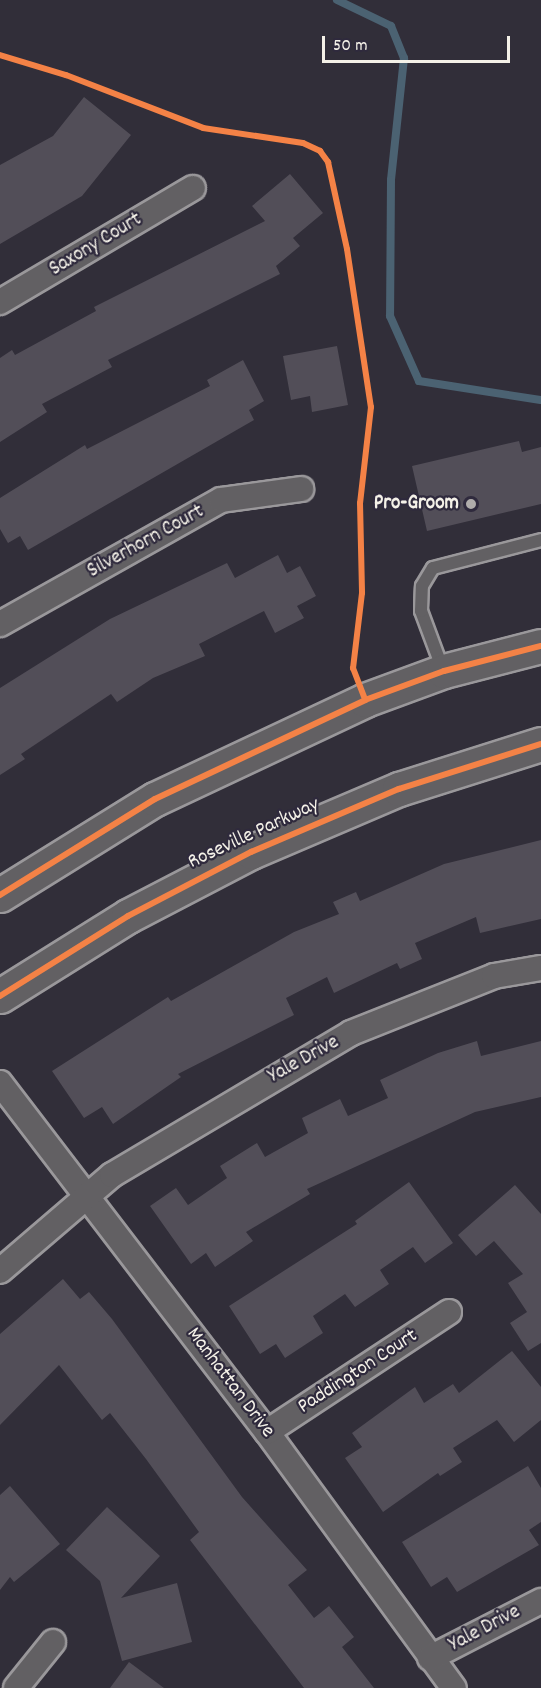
<!DOCTYPE html>
<style>
body{margin:0}
#map{position:relative;width:541px;height:1688px;overflow:hidden;background:#312e39;font-family:Dekko,sans-serif}
div>[style]{position:absolute}
.stream>*{height:8px;margin:-4px;padding:0 4px;transform-origin:4px;border-radius:4px;background:#4b6272}
.building>*{inset:0;background:#524e58}
.roads{filter:drop-shadow(2px 0 #9a989b) drop-shadow(-2px 0 #9a989b) drop-shadow(0 2px #9a989b) drop-shadow(0 -2px #9a989b)}
.lane>*{height:12px;margin:-6px;padding:0 6px;transform-origin:6px;border-radius:6px;background:#626063}
.street>*{height:24px;margin:-12px;padding:0 12px;transform-origin:12px;border-radius:12px;background:#626063}
.secondary>*{height:33px;margin:-16.5px;padding:0 16.5px;transform-origin:16.5px;border-radius:16.5px;background:#626063}
.cycleway>*{height:6px;margin:-3px;padding:0 3px;transform-origin:3px;border-radius:3px;background:#f48246}
.dots>*{width:16px;height:16px;translate:-50% -50%;box-sizing:border-box;border:3px solid #2f2a3d;border-radius:50%}
span{translate:-50% -50%;white-space:nowrap;text-align:center;line-height:1.15;-webkit-text-stroke:4.5px #2f2a3d;paint-order:stroke}
.street-label{font-size:21px;color:#f4f1e8}
.poi-label{font-size:21px;color:#f4f1e8;font-weight:700}
.right{translate:-100% -50%;text-align:right}
.scale{position:absolute;left:322px;top:36px;width:188px;height:27px;box-sizing:border-box;border:3px solid #f4f1e8;border-top:0;padding-left:8px;font-size:18px;line-height:21px;white-space:nowrap;color:#f4f1e8;-webkit-text-stroke:4px #2f2a3d;paint-order:stroke}
</style>
<div id="map">
<div class="stream">
<div style="left:337px;top:0;width:60px;rotate:25.7deg"></div>
<div style="left:391px;top:26px;width:35px;rotate:68deg"></div>
<div style="left:404px;top:58px;width:123px;rotate:96.1deg"></div>
<div style="left:391px;top:180px;width:136px;rotate:90.4deg"></div>
<div style="left:390px;top:316px;width:71px;rotate:66deg"></div>
<div style="left:419px;top:381px;width:123px;rotate:8.9deg"></div>
</div>
<div class="building">
<div style="clip-path:polygon(84px 97px,131px 135px,82px 196px,0 244px,0 165px,53px 136px)"></div>
<div style="clip-path:polygon(290px 174px,323px 213px,293px 238px,300px 246px,276px 266px,280px 274px,108px 360px,112px 367px,42px 404px,47px 412px,0 442px,0 358px,12px 350px,15px 355px,96px 311px,94px 307px,265px 221px,252px 206px)"></div>
<div style="clip-path:polygon(337px 346px,348px 405px,312px 412px,310px 396px,291px 400px,283px 356px)"></div>
<div style="clip-path:polygon(243px 360px,264px 401px,249px 410px,254px 420px,28px 550px,20px 536px,8px 543px,0 529px,0 498px,85px 445px,87px 449px,210px 386px,207px 380px)"></div>
<div style="clip-path:polygon(519px 441px,522px 452px,541px 447px,541px 504px,427px 531px,412px 466px)"></div>
<div style="clip-path:polygon(278px 555px,287px 573px,300px 566px,316px 596px,297px 606px,304px 618px,275px 633px,264px 611px,199px 644px,205px 656px,153px 678px,117px 702px,111px 694px,21px 754px,25px 759px,0 775px,0 688px,110px 619px,227px 563px,235px 578px)"></div>
<div style="clip-path:polygon(541px 840px,541px 919px,480px 933px,476px 917px,415px 943px,422px 959px,400px 969px,397px 963px,334px 993px,327px 977px,286px 998px,294px 1015px,178px 1074px,181px 1077px,113px 1124px,102px 1107px,84px 1118px,52px 1071px,168px 997px,171px 1001px,294px 932px,339px 914px,333px 902px,356px 892px,360px 901px,444px 864px)"></div>
<div style="clip-path:polygon(477px 1041px,481px 1056px,541px 1041px,541px 1097px,475px 1112px,307px 1189px,310px 1194px,246px 1232px,253px 1241px,215px 1267px,206px 1253px,191px 1264px,150px 1206px,176px 1188px,188px 1205px,227px 1178px,220px 1166px,257px 1143px,265px 1157px,308px 1133px,302px 1118px,340px 1099px,348px 1116px,388px 1098px,380px 1080px,438px 1053px)"></div>
<div style="clip-path:polygon(409px 1182px,453px 1243px,425px 1263px,413px 1247px,380px 1270px,389px 1284px,355px 1307px,345px 1294px,313px 1316px,323px 1333px,285px 1358px,276px 1344px,260px 1354px,229px 1306px,357px 1224px,355px 1221px)"></div>
<div style="clip-path:polygon(515px 1185px,541px 1214px,541px 1343px,528px 1351px,510px 1323px,527px 1312px,508px 1283px,523px 1274px,494px 1241px,476px 1256px,458px 1235px)"></div>
<div style="clip-path:polygon(63px 1279px,80px 1299px,89px 1292px,112px 1319px,242px 1497px,307px 1570px,288px 1585px,314px 1618px,329px 1606px,354px 1637px,342px 1647px,374px 1688px,304px 1688px,190px 1540px,199px 1532px,146px 1459px,110px 1413px,102px 1420px,59px 1365px,0 1425px,0 1334px)"></div>
<div style="clip-path:polygon(512px 1351px,541px 1387px,541px 1420px,514px 1442px,497px 1420px,453px 1448px,462px 1462px,440px 1476px,438px 1473px,383px 1512px,345px 1458px,362px 1447px,352px 1433px,415px 1387px,424px 1403px,453px 1384px,459px 1393px)"></div>
<div style="clip-path:polygon(528px 1466px,541px 1488px,541px 1522px,529px 1530px,539px 1545px,457px 1592px,447px 1577px,431px 1587px,402px 1542px)"></div>
<div style="clip-path:polygon(10px 1486px,60px 1544px,14px 1582px,10px 1577px,0 1590px,0 1495px)"></div>
<div style="clip-path:polygon(107px 1507px,160px 1556px,121px 1598px,177px 1583px,192px 1642px,122px 1661px,100px 1581px,66px 1550px)"></div>
<div style="clip-path:polygon(129px 1662px,164px 1688px,110px 1688px)"></div>
</div>
<div class="roads">
<div class="lane">
<div style="left:443px;top:670px;width:63px;rotate:-110.4deg"></div>
<div style="left:421px;top:611px;width:25px;rotate:-88deg"></div>
<div style="left:422px;top:586px;width:21px;rotate:-59deg"></div>
<div style="left:433px;top:568px;width:112px;rotate:-14.5deg"></div>
</div>
<div class="street">
<div style="left:0;top:302px;width:224px;rotate:-30.6deg"></div>
<div style="left:0;top:624px;width:253px;rotate:-29.3deg"></div>
<div style="left:221px;top:500px;width:81px;rotate:-7.8deg"></div>
<div style="left:0;top:1083px;width:439px;rotate:52.6deg"></div>
<div style="left:267px;top:1432px;width:317px;rotate:53.9deg"></div>
<div style="left:0;top:1271px;width:148px;rotate:-40.6deg"></div>
<div style="left:112px;top:1175px;width:278px;rotate:-30.7deg"></div>
<div style="left:351px;top:1033px;width:154px;rotate:-21.7deg"></div>
<div style="left:494px;top:976px;width:48px;rotate:-9.7deg"></div>
<div style="left:267px;top:1432px;width:218px;rotate:-33.4deg"></div>
<div style="left:430px;top:1658px;width:125px;rotate:-27.2deg"></div>
<div style="left:16px;top:1688px;width:59px;rotate:-51.2deg"></div>
</div>
<div class="secondary">
<div style="left:0;top:895px;width:182px;rotate:-31.8deg"></div>
<div style="left:155px;top:799px;width:232px;rotate:-25.2deg"></div>
<div style="left:365px;top:700px;width:84px;rotate:-20.2deg"></div>
<div style="left:444px;top:671px;width:100px;rotate:-14.5deg"></div>
<div style="left:0;top:996px;width:151px;rotate:-32deg"></div>
<div style="left:128px;top:916px;width:139px;rotate:-27.5deg"></div>
<div style="left:251px;top:852px;width:161px;rotate:-23.1deg"></div>
<div style="left:399px;top:789px;width:149px;rotate:-17.6deg"></div>
</div>
</div>
<div class="cycleway">
<div style="left:0;top:55px;width:69px;rotate:16.9deg"></div>
<div style="left:66px;top:75px;width:147px;rotate:21.1deg"></div>
<div style="left:203px;top:128px;width:101px;rotate:8.5deg"></div>
<div style="left:303px;top:143px;width:19px;rotate:25deg"></div>
<div style="left:320px;top:151px;width:14px;rotate:54deg"></div>
<div style="left:328px;top:162px;width:89px;rotate:77.7deg"></div>
<div style="left:347px;top:249px;width:160px;rotate:81.4deg"></div>
<div style="left:371px;top:407px;width:97px;rotate:96.5deg"></div>
<div style="left:360px;top:503px;width:90px;rotate:88.7deg"></div>
<div style="left:362px;top:593px;width:76px;rotate:96.8deg"></div>
<div style="left:353px;top:668px;width:34px;rotate:69deg"></div>
<div style="left:0;top:895px;width:182px;rotate:-31.8deg"></div>
<div style="left:155px;top:799px;width:232px;rotate:-25.2deg"></div>
<div style="left:365px;top:700px;width:84px;rotate:-20.2deg"></div>
<div style="left:444px;top:671px;width:100px;rotate:-14.5deg"></div>
<div style="left:0;top:996px;width:151px;rotate:-32deg"></div>
<div style="left:128px;top:916px;width:139px;rotate:-27.5deg"></div>
<div style="left:251px;top:852px;width:161px;rotate:-23.1deg"></div>
<div style="left:399px;top:789px;width:149px;rotate:-17.6deg"></div>
</div>
<div class="dots">
<div style="left:471px;top:504px;background:#b0adab"></div>
</div>
<div class="street-label">
<span style="left:96px;top:245px;rotate:-31deg">Saxony Court</span>
<span style="left:146px;top:542px;rotate:-29deg">Silverhorn Court</span>
<span style="left:254px;top:834px;rotate:-25deg">Roseville Parkway</span>
<span style="left:304px;top:1060px;rotate:-29deg">Yale Drive</span>
<span style="left:358px;top:1372px;rotate:-33deg">Paddington Court</span>
<span style="left:230px;top:1383px;rotate:53deg">Manhattan Drive</span>
<span style="left:485px;top:1629px;rotate:-28deg">Yale Drive</span>
</div>
<div class="poi-label">
<span class="right" style="left:459px;top:504px">Pro-Groom</span>
</div>
<div class="scale">50 m</div>
</div>
